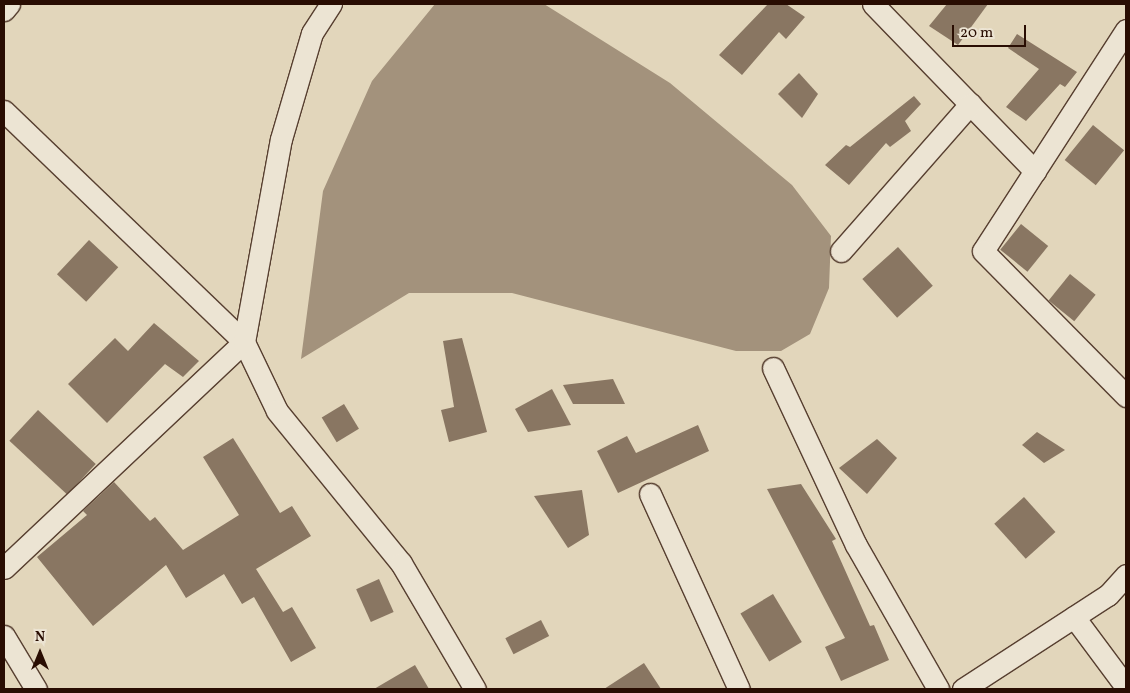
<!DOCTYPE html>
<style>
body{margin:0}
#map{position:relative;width:1130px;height:693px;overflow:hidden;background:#e2d6bb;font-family:Vollkorn,serif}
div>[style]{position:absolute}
.water>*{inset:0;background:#a3927c}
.building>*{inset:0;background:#897662;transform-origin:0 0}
.roads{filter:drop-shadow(1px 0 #573f30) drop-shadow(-1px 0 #573f30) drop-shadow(0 1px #573f30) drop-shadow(0 -1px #573f30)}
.minor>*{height:21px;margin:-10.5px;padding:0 10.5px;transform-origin:10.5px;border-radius:10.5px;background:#ece4d3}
span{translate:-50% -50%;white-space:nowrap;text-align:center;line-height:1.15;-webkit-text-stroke:4.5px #ece4d3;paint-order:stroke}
.frame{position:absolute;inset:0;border:5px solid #290d02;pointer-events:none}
.north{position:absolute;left:15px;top:628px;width:50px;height:50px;-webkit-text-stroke:4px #ece4d3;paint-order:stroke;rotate:0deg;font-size:14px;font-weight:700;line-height:20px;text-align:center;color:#290d02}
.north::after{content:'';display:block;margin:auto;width:18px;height:22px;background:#290d02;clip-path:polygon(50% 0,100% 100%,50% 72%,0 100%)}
.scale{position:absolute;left:952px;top:25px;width:74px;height:22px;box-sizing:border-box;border:2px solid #290d02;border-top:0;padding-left:6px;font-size:15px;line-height:18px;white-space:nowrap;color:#290d02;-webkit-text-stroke:4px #ece4d3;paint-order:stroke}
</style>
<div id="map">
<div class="water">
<div style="clip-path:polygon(435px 4px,544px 4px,670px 83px,792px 185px,831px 236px,829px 288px,810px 334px,781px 351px,736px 351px,512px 293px,409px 293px,301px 359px,323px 191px,372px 81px)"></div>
</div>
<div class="building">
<div style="clip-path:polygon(768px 4px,786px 4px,805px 17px,786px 39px,779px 32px,742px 75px,719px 55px)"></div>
<div style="clip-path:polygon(947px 4px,988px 4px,958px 45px,929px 26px)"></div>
<div style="clip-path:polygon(1017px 34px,1077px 72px,1065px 87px,1060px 84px,1026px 121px,1006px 107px,1039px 69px,1008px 48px)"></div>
<div style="clip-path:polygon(799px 73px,818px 94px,802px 118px,778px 94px)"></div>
<div style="clip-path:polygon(914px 96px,921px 104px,905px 121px,911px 131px,890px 147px,886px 143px,849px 185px,825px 165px,846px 145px,850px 147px)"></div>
<div style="left:1093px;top:125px;width:40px;height:45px;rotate:39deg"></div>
<div style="left:1021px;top:224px;width:35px;height:33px;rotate:39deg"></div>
<div style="left:89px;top:240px;width:40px;height:47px;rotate:43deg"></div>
<div style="left:898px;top:247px;width:52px;height:48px;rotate:48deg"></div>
<div style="left:1070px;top:274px;width:33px;height:34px;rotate:39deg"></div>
<div style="clip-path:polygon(154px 323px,199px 361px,183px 377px,165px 364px,107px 423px,68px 384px,115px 338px,128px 351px)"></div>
<div style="clip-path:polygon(462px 338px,487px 432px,449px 442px,441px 410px,454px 407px,443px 341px)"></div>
<div style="clip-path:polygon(613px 379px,625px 404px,573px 404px,563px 385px)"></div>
<div style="clip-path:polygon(552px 389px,571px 425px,528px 432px,515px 409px)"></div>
<div style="left:344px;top:404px;width:29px;height:26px;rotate:59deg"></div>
<div style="left:38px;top:410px;width:79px;height:42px;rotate:43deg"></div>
<div style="clip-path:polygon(698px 425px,709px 451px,618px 493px,597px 451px,627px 436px,636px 453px)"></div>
<div style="clip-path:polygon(1037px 432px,1065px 450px,1044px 463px,1022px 445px)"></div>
<div style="clip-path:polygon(233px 438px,280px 513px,292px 506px,311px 536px,256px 569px,283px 612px,292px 607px,316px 648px,291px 662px,254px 597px,242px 604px,224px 574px,186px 598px,166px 565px,93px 626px,37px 557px,87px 515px,83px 511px,114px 482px,150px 521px,155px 517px,183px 550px,239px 515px,203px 457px)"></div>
<div style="clip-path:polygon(877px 439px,897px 458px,867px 494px,839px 468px)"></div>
<div style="clip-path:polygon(801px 484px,836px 539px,832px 541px,870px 626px,874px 625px,889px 660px,841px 681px,825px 647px,845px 638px,767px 489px)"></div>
<div style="clip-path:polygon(582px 490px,589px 535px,568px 548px,534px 496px)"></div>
<div style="left:1024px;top:497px;width:47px;height:40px;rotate:48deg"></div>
<div style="left:379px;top:579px;width:36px;height:25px;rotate:66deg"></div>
<div style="left:773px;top:594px;width:56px;height:38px;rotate:59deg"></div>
<div style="left:541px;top:620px;width:18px;height:40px;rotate:63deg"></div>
<div style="clip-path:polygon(644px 663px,661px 689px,604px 689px)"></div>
<div style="clip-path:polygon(415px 665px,429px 689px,374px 689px)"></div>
</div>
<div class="roads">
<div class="minor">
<div style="left:873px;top:4px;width:233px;rotate:45.9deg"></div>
<div style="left:4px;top:10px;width:8px;rotate:-50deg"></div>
<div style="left:1126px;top:30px;width:263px;rotate:122.9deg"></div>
<div style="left:983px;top:251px;width:204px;rotate:45.4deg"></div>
<div style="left:4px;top:111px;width:333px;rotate:43.9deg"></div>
<div style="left:244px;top:342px;width:76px;rotate:64.4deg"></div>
<div style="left:277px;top:411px;width:196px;rotate:50.8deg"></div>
<div style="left:401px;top:563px;width:146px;rotate:59.6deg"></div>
<div style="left:841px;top:251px;width:196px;rotate:-48.7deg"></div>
<div style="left:773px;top:368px;width:195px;rotate:64.9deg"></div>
<div style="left:856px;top:545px;width:166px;rotate:60.3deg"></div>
<div style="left:650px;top:494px;width:214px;rotate:65.5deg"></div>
<div style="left:4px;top:568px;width:330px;rotate:-43.3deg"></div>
<div style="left:244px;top:342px;width:206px;rotate:-79.7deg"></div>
<div style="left:281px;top:139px;width:110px;rotate:-73.7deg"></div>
<div style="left:312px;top:33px;width:35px;rotate:-57deg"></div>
<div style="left:1074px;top:617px;width:87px;rotate:53.4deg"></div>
<div style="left:4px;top:636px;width:62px;rotate:58.9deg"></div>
<div style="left:963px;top:689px;width:173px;rotate:-33deg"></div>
<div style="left:1108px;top:595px;width:27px;rotate:-48deg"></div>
</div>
</div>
<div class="frame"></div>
<div class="north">N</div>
<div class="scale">20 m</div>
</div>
